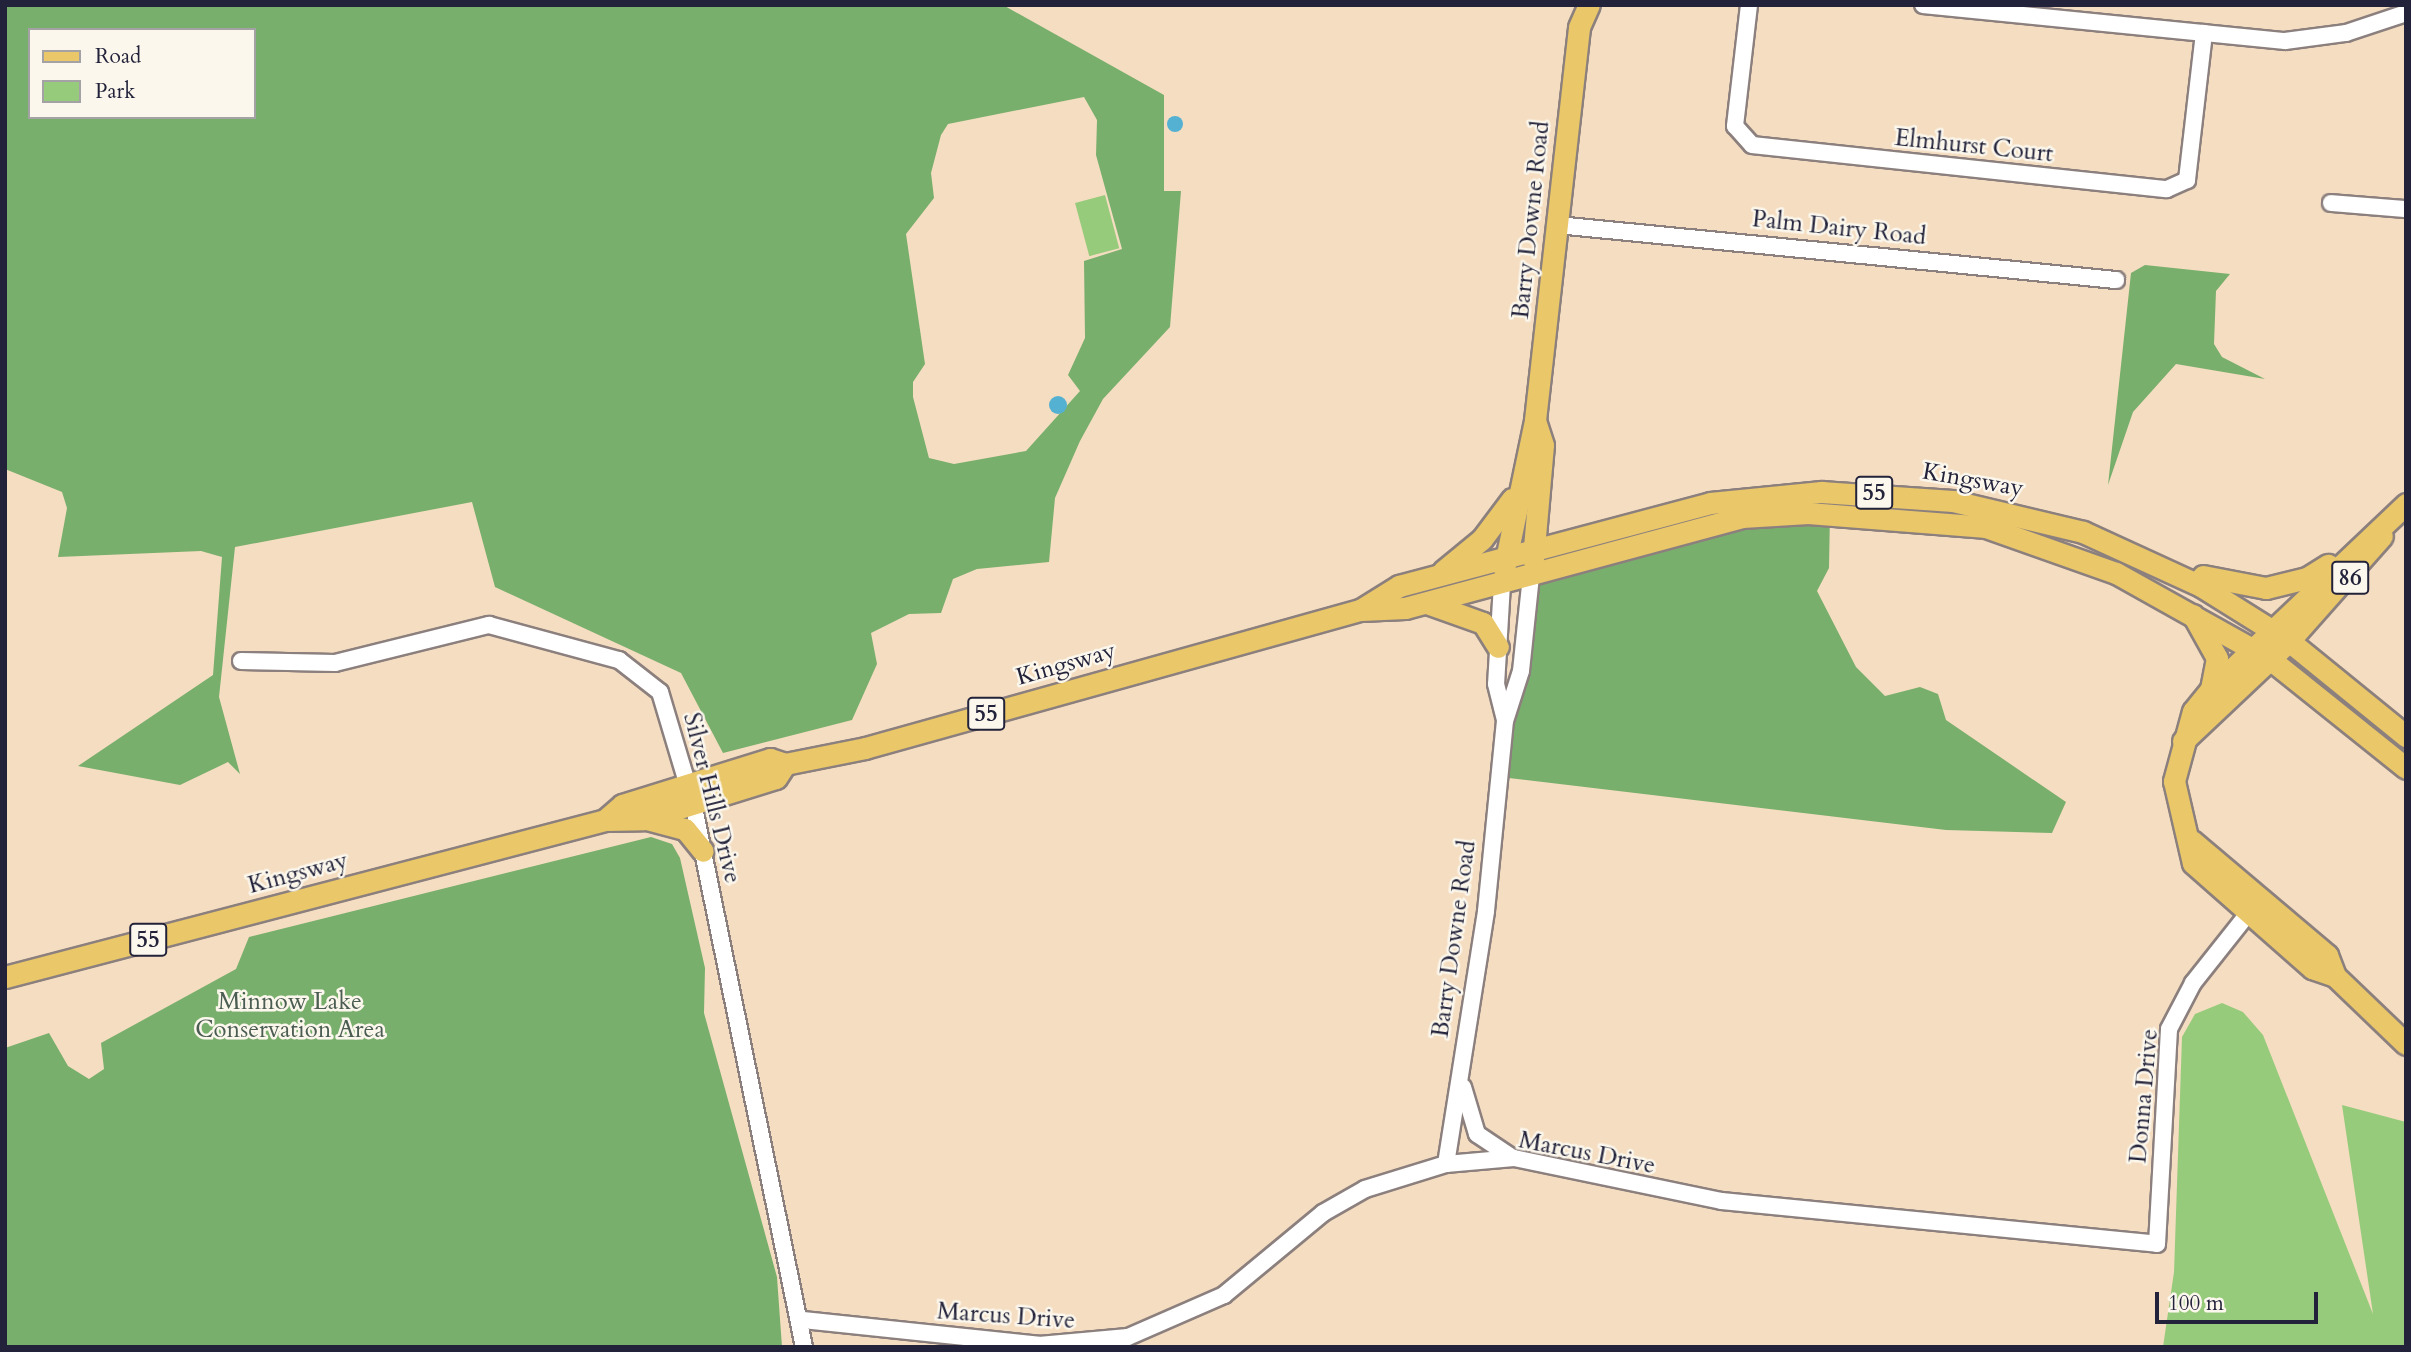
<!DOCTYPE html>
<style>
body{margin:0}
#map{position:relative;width:2411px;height:1352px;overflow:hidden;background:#f5ddc1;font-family:Cardo,serif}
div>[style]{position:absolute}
.green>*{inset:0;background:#97cb7c;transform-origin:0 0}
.forest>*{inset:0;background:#79af6c}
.water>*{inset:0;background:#54b1d2}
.round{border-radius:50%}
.roads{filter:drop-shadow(2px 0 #8c807e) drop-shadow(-2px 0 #8c807e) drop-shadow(0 2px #8c807e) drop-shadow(0 -2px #8c807e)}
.minor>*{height:16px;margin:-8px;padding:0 8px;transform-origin:8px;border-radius:8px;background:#fff}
.major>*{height:21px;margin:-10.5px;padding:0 10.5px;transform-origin:10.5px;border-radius:10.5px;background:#eac769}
span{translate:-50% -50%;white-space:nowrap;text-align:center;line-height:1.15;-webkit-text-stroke:5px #fbf7ec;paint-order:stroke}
.shield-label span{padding:2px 5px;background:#fbf7ec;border:2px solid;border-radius:5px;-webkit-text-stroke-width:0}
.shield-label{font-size:23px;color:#22223b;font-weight:700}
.street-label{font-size:24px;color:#22223b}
.park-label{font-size:24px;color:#4b5d52}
.frame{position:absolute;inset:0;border:7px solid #22223b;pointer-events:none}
.legend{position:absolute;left:28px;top:28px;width:228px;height:91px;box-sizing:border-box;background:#fbf7ec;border:2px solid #a4a2a5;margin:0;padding:9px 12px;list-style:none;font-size:21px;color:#22223b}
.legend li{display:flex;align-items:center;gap:14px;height:35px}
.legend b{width:35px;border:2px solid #a4a2a5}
.scale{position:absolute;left:2155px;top:1292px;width:163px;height:32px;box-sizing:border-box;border:4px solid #22223b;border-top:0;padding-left:9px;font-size:21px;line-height:24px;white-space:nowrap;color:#22223b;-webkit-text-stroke:5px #fbf7ec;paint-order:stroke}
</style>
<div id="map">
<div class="green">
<div style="left:1105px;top:195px;width:55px;height:31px;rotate:75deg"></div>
<div style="clip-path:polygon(2222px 1003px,2243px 1012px,2263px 1035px,2373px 1314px,2342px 1105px,2406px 1122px,2406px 1347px,2163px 1347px,2174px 1272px,2182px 1037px,2195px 1014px)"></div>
</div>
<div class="forest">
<div style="clip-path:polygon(evenodd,5px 5px,1003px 5px,1164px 95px,1164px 191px,1181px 191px,1170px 327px,1103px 399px,1080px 441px,1055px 498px,1049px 562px,977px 569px,953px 579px,941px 613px,909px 614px,871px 633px,877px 664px,852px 720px,723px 753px,681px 673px,495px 587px,472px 502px,235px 547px,219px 697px,240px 774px,228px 762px,180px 785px,78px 766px,213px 675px,222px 557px,201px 551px,58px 557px,67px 508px,62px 492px,5px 469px,5px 5px,30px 30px,254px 30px,254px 117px,30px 117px,30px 30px,5px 5px,1084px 97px,1097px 120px,1096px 155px,1122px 249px,1084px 261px,1085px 338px,1068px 375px,1080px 391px,1026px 451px,954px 464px,929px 458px,913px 397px,913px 382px,925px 364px,906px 234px,934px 198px,931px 173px,941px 135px,948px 124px,1084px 97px)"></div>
<div style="clip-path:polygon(2145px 265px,2230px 274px,2216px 291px,2214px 344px,2222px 357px,2265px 379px,2176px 364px,2133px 412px,2108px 485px,2131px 273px)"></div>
<div style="clip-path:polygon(1830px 513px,1829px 568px,1817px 591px,1856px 667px,1885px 696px,1920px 687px,1938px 694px,1946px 720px,2066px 802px,2052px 833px,1946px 830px,1500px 777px,1531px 576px,1679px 534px)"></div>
<div style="clip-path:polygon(651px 837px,672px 844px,680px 858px,705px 968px,704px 1013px,777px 1277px,782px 1347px,5px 1347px,5px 1048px,49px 1033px,68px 1066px,89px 1079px,104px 1069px,101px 1043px,236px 969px,249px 937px)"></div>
</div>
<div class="water">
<div class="round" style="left:1167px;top:116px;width:16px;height:16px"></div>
<div class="round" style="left:1049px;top:396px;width:18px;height:18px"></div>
</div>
<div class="roads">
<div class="minor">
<div style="left:1749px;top:5px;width:122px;rotate:96.6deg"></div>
<div style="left:1735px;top:126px;width:25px;rotate:48deg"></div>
<div style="left:1752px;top:145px;width:417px;rotate:6.1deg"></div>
<div style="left:2167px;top:189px;width:22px;rotate:-24deg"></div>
<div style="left:2187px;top:180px;width:148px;rotate:-83.4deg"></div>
<div style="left:1923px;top:5px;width:364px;rotate:5.7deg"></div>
<div style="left:2285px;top:41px;width:62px;rotate:-7.5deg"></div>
<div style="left:2346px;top:33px;width:63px;rotate:-18.4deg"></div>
<div style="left:2331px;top:203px;width:75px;rotate:4.6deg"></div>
<div style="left:1557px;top:225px;width:562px;rotate:5.62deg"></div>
<div style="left:1502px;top:584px;width:100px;rotate:93.4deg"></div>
<div style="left:1496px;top:684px;width:37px;rotate:76deg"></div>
<div style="left:241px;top:661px;width:94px;rotate:1.2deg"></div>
<div style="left:335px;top:663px;width:159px;rotate:-13.9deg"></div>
<div style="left:489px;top:625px;width:135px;rotate:15.1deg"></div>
<div style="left:619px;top:660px;width:52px;rotate:38deg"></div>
<div style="left:660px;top:692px;width:116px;rotate:73.4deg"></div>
<div style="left:693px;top:803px;width:555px;rotate:78.47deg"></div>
<div style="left:1463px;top:1087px;width:49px;rotate:73.4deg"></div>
<div style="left:1477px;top:1134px;width:43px;rotate:33.7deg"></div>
<div style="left:1446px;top:1164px;width:256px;rotate:-81deg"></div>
<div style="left:1486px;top:911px;width:191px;rotate:-84.3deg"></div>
<div style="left:1505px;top:721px;width:52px;rotate:-72.3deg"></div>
<div style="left:1521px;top:671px;width:96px;rotate:-84deg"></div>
<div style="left:803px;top:1320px;width:237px;rotate:6deg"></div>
<div style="left:1039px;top:1345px;width:89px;rotate:-5.1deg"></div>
<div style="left:1128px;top:1337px;width:105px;rotate:-23.6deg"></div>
<div style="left:1224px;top:1295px;width:129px;rotate:-39.6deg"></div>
<div style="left:1323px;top:1213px;width:48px;rotate:-29.7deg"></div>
<div style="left:1365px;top:1189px;width:85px;rotate:-17.2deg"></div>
<div style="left:1446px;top:1164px;width:68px;rotate:-5deg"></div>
<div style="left:1514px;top:1158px;width:212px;rotate:11.7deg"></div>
<div style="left:1722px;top:1201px;width:437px;rotate:5.6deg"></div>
<div style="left:2157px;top:1244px;width:215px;rotate:-86.8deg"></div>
<div style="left:2169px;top:1029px;width:52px;rotate:-62.4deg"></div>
<div style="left:2193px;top:983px;width:98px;rotate:-51.6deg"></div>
</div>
<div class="major">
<div style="left:2406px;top:504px;width:269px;rotate:136.5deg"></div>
<div style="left:2211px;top:689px;width:28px;rotate:129deg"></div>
<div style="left:2193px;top:711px;width:73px;rotate:105.2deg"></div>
<div style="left:2174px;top:781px;width:84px;rotate:77deg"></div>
<div style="left:2193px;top:863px;width:159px;rotate:41.4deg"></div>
<div style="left:2312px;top:968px;width:24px;rotate:19deg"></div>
<div style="left:2335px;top:976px;width:98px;rotate:43.8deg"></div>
<div style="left:1533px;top:559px;width:114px;rotate:-85deg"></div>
<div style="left:1543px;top:445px;width:26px;rotate:-108deg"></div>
<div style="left:1504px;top:569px;width:152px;rotate:-78.2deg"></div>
<div style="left:1535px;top:420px;width:395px;rotate:-83.6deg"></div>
<div style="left:1579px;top:27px;width:24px;rotate:-66deg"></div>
<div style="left:1443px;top:571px;width:50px;rotate:-39.4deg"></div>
<div style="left:1482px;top:539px;width:50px;rotate:-53.1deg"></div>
<div style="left:2203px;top:576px;width:64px;rotate:10.8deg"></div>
<div style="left:2266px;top:588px;width:42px;rotate:-13.7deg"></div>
<div style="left:2307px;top:578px;width:25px;rotate:-32deg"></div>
<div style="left:1427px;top:603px;width:59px;rotate:19.7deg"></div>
<div style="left:1483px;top:623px;width:28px;rotate:58deg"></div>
<div style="left:1362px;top:609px;width:44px;rotate:-31.9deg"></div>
<div style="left:1399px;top:586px;width:322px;rotate:-14.9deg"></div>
<div style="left:1710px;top:503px;width:112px;rotate:-5.7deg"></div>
<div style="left:1821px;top:492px;width:132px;rotate:3.9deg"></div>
<div style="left:1953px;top:501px;width:134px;rotate:13.4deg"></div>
<div style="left:2083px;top:532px;width:130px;rotate:24.6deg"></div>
<div style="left:2201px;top:586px;width:104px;rotate:32deg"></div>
<div style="left:2289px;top:641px;width:151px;rotate:39.1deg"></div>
<div style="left:2193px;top:615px;width:49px;rotate:60.8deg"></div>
<div style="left:2217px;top:658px;width:32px;rotate:101deg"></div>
<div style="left:2183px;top:741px;width:146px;rotate:-43.3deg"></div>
<div style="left:2289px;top:641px;width:140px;rotate:-48.5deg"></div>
<div style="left:647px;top:819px;width:39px;rotate:15deg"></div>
<div style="left:685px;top:829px;width:28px;rotate:51deg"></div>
<div style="left:605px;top:820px;width:23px;rotate:-41deg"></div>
<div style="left:622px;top:805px;width:155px;rotate:-17.3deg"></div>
<div style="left:770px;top:759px;width:16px;rotate:18deg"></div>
<div style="left:785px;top:764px;width:82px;rotate:-11.3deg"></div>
<div style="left:865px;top:748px;width:514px;rotate:-15.58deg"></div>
<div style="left:1360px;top:610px;width:45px;rotate:-2.5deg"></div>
<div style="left:1405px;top:608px;width:349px;rotate:-15.1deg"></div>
<div style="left:1742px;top:517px;width:66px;rotate:-3.5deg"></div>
<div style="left:1808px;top:513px;width:179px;rotate:4.5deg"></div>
<div style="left:1986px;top:527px;width:138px;rotate:19.5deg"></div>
<div style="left:2116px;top:573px;width:176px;rotate:29.2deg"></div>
<div style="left:2270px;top:659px;width:174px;rotate:38.7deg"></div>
<div style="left:2192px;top:841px;width:177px;rotate:40.2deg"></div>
<div style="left:2327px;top:955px;width:22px;rotate:69deg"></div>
<div style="left:5px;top:977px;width:620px;rotate:-14.66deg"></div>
<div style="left:605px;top:820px;width:39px;rotate:-1deg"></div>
<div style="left:644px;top:819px;width:138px;rotate:-17.3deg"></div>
<div style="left:776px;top:778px;width:17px;rotate:-57deg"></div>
</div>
</div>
<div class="shield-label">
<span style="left:1874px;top:493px">55</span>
<span style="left:2350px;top:578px">86</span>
<span style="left:986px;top:714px">55</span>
<span style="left:148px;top:940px">55</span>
</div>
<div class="street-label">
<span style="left:1974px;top:146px;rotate:6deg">Elmhurst Court</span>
<span style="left:1531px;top:220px;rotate:-84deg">Barry Downe Road</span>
<span style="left:1839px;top:228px;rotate:6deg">Palm Dairy Road</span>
<span style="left:1973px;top:480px;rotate:10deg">Kingsway</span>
<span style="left:1066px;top:664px;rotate:-16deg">Kingsway</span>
<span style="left:712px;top:798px;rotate:76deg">Silver Hills Drive</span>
<span style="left:298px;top:873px;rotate:-15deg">Kingsway</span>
<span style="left:1454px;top:939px;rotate:-82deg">Barry Downe Road</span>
<span style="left:2144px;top:1096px;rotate:-85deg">Donna Drive</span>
<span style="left:1587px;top:1153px;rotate:11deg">Marcus Drive</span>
<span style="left:1006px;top:1316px;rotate:4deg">Marcus Drive</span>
</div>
<div class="park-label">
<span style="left:290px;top:1016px">Minnow Lake<br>Conservation Area</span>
</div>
<div class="frame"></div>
<ul class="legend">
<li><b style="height:9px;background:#eac769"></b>Road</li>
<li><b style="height:19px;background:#97cb7c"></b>Park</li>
</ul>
<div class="scale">100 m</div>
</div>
